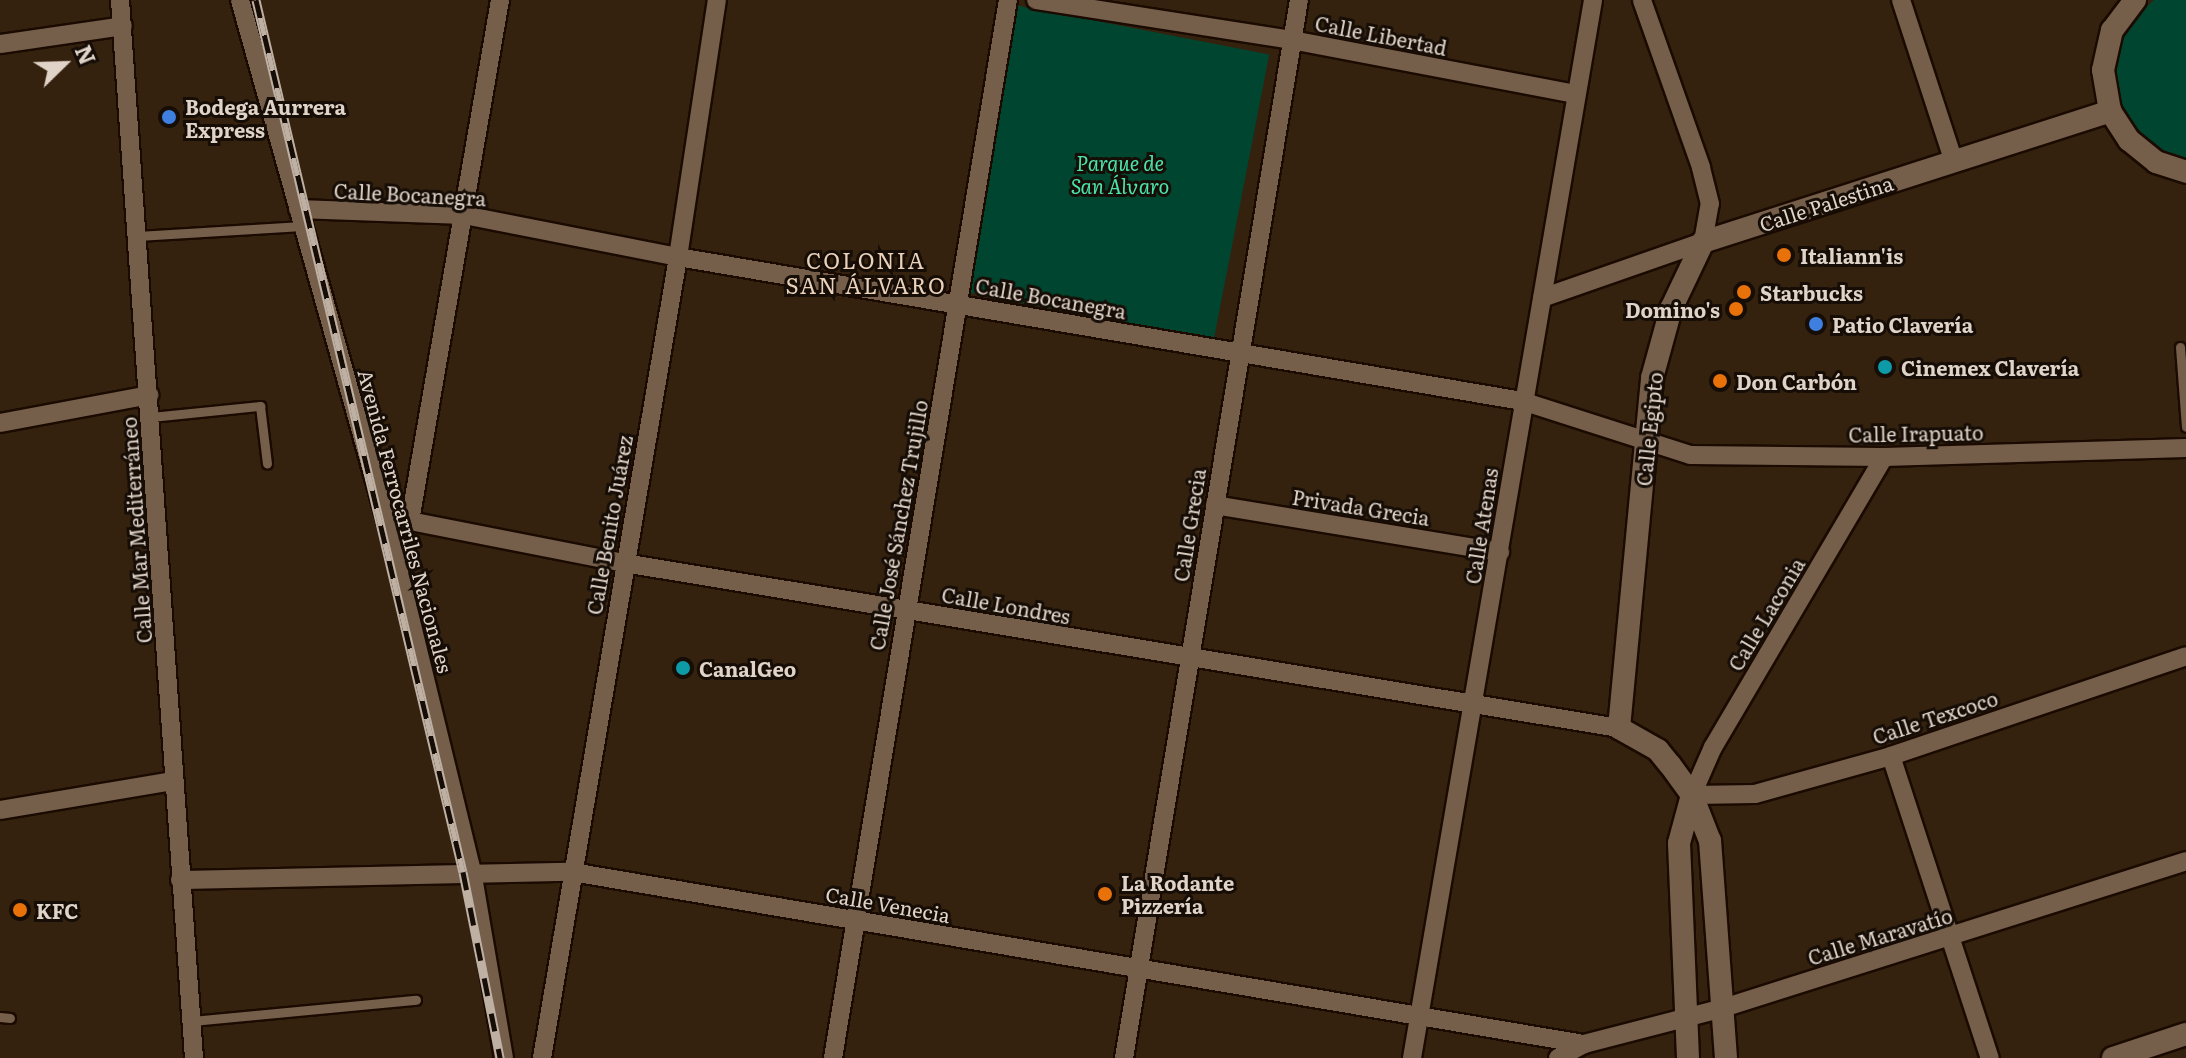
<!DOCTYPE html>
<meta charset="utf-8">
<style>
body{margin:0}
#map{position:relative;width:2186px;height:1058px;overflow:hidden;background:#34220e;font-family:Literata,serif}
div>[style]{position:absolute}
.green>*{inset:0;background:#00452f;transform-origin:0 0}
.roads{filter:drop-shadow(2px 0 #1b0a00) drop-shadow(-2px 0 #1b0a00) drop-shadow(0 2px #1b0a00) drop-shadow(0 -2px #1b0a00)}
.service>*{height:9px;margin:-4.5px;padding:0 4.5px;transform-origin:4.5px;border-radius:4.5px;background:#755f4b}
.minor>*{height:18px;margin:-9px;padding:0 9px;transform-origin:9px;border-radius:9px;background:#755f4b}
.tertiary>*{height:22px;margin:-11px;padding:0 11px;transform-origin:11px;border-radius:11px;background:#755f4b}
.rail>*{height:9px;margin-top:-4.5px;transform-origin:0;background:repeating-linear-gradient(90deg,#150d06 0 18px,#beb0a3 0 36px);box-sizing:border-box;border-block:2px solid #beb0a3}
.dots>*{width:22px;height:22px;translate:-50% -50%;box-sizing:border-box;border:4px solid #150d06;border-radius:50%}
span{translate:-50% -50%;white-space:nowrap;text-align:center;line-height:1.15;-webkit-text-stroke:6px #150d06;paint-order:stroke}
.street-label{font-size:20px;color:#e0d3c8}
.poi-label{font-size:20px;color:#e0d3c8;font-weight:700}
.left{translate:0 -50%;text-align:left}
.right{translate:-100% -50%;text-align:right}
.park-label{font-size:20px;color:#4be3ab;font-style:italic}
.neighbourhood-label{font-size:22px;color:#ead1ba;letter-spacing:2px}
.north{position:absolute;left:24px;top:24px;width:80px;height:80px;-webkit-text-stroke:6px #150d06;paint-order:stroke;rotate:67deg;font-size:22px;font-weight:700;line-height:32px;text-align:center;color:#e0d3c8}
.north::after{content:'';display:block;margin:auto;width:28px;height:36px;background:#e0d3c8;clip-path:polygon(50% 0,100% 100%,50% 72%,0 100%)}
</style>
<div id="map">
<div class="green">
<div style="clip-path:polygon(2154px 0,2186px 0,2186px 162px,2155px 150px,2134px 131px,2120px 107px,2114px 77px,2118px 46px,2133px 19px)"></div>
<div style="left:1015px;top:5px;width:259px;height:291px;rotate:11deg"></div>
</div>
<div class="roads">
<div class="service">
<div style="left:138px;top:236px;width:164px;rotate:-3.5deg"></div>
<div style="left:2180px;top:347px;width:80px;rotate:85.7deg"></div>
<div style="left:151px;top:417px;width:110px;rotate:-5.8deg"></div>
<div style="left:260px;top:406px;width:58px;rotate:83.1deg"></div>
<div style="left:0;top:1017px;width:10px;rotate:6deg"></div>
<div style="left:192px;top:1021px;width:225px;rotate:-5.4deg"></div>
</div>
<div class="minor">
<div style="left:120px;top:0;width:1061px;rotate:86deg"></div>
<div style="left:240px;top:0;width:552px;rotate:74.33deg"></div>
<div style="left:389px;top:531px;width:350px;rotate:76.3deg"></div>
<div style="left:472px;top:871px;width:190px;rotate:80.3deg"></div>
<div style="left:1036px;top:0;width:259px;rotate:8.9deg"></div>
<div style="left:1292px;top:40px;width:288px;rotate:10.8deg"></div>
<div style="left:1901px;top:0;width:170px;rotate:71.9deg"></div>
<div style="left:0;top:44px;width:124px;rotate:-8.3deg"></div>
<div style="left:298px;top:209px;width:166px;rotate:2.1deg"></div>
<div style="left:464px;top:215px;width:218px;rotate:11.1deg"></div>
<div style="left:678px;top:257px;width:856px;rotate:9.68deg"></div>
<div style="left:1522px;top:401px;width:176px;rotate:17.8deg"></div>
<div style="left:1690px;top:455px;width:194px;rotate:0.6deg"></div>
<div style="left:1884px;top:457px;width:302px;rotate:-1.7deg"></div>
<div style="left:1542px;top:298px;width:170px;rotate:-19.2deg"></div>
<div style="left:1703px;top:242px;width:39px;rotate:-80deg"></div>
<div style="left:1710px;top:204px;width:38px;rotate:-104deg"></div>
<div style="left:1701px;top:167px;width:177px;rotate:-109.5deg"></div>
<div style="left:0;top:423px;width:152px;rotate:-10.6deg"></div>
<div style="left:1884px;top:457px;width:337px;rotate:120.5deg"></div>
<div style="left:1713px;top:747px;width:52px;rotate:113.6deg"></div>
<div style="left:1692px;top:795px;width:63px;rotate:-0.9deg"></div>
<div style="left:1755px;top:794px;width:141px;rotate:-15.6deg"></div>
<div style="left:1891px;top:756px;width:311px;rotate:-18.7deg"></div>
<div style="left:1215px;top:505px;width:289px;rotate:9.4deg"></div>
<div style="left:410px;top:521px;width:529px;rotate:-80.2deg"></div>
<div style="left:389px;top:531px;width:23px;rotate:-25deg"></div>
<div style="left:410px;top:521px;width:218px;rotate:11.1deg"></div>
<div style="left:624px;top:563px;width:1009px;rotate:9.42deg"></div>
<div style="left:1891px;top:756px;width:318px;rotate:71.9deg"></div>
<div style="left:0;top:810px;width:176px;rotate:-9.5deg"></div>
<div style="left:180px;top:880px;width:392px;rotate:-1.2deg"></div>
<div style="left:572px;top:872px;width:1027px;rotate:9.65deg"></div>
<div style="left:542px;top:1058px;width:812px;rotate:-80.36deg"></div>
<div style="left:678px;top:257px;width:260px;rotate:-81.4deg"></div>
<div style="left:833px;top:1058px;width:1072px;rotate:-80.61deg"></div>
<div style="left:1124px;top:1058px;width:1072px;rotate:-80.61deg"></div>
<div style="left:1412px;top:1058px;width:1073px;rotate:-80.29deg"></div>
<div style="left:1558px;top:1058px;width:30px;rotate:-28deg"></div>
<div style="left:1584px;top:1044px;width:144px;rotate:-14.5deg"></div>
<div style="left:1723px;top:1008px;width:486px;rotate:-17.6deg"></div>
</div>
<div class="tertiary">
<div style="left:2135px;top:0;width:38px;rotate:127deg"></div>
<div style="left:2112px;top:30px;width:41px;rotate:102.7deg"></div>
<div style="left:2103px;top:70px;width:42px;rotate:80.3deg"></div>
<div style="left:2110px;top:111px;width:35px;rotate:57deg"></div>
<div style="left:2129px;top:140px;width:35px;rotate:39deg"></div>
<div style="left:2156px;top:162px;width:32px;rotate:18deg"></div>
<div style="left:1688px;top:1058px;width:215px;rotate:-92.4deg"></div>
<div style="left:1679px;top:843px;width:50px;rotate:-74.8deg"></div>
<div style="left:1726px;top:1058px;width:218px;rotate:-94.2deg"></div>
<div style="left:1710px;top:841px;width:49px;rotate:-111.4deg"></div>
<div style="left:1692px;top:795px;width:37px;rotate:-126deg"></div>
<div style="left:1670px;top:765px;width:19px;rotate:-129deg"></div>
<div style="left:1658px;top:750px;width:45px;rotate:-150.6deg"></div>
<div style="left:1619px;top:728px;width:352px;rotate:-84.6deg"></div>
<div style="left:1652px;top:378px;width:72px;rotate:-74.6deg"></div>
<div style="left:1671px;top:309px;width:74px;rotate:-64.5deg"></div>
<div style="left:1703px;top:242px;width:428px;rotate:-17.8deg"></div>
<div style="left:2113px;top:1058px;width:77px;rotate:-18.2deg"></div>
</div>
</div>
<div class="rail">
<div style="left:256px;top:0;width:896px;rotate:76.65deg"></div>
<div style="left:463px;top:872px;width:190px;rotate:78.7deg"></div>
</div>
<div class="dots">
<div style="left:169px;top:117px;background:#3f7fe0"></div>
<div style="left:1784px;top:255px;background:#e8710a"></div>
<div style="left:1744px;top:292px;background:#e8710a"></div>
<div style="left:1736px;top:309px;background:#e8710a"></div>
<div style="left:1816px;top:324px;background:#3f7fe0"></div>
<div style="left:1885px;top:367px;background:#0f9aa8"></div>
<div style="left:1720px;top:381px;background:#e8710a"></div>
<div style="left:683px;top:668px;background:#0f9aa8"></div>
<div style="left:1105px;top:894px;background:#e8710a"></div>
<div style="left:20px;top:910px;background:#e8710a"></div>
</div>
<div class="street-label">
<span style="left:1381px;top:35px;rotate:11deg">Calle Libertad</span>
<span style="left:410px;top:194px;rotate:3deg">Calle Bocanegra</span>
<span style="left:1826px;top:203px;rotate:-18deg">Calle Palestina</span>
<span style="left:1051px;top:298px;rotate:10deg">Calle Bocanegra</span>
<span style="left:1649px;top:429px;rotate:-84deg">Calle Egipto</span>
<span style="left:1916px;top:433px;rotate:-1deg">Calle Irapuato</span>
<span style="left:1361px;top:507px;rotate:9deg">Privada Grecia</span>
<span style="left:406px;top:521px;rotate:75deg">Avenida Ferrocarriles Nacionales</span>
<span style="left:609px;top:525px;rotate:-80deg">Calle Benito Juárez</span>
<span style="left:898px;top:525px;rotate:-80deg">Calle José Sánchez Trujillo</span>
<span style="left:1189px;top:525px;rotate:-81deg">Calle Grecia</span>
<span style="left:1481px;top:526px;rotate:-81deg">Calle Atenas</span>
<span style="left:136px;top:530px;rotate:-94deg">Calle Mar Mediterráneo</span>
<span style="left:1006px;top:605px;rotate:10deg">Calle Londres</span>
<span style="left:1766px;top:614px;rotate:-59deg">Calle Laconia</span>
<span style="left:1935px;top:717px;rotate:-18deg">Calle Texcoco</span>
<span style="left:888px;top:904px;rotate:10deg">Calle Venecia</span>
<span style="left:1880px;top:936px;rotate:-17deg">Calle Maravatío</span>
</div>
<div class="poi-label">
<span class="left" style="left:185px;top:118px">Bodega Aurrera<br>Express</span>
<span class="left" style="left:1800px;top:255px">Italiann'is</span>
<span class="left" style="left:1760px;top:292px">Starbucks</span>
<span class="right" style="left:1720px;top:309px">Domino's</span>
<span class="left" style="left:1832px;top:324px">Patio Clavería</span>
<span class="left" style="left:1901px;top:367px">Cinemex Clavería</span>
<span class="left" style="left:1736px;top:381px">Don Carbón</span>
<span class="left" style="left:699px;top:668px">CanalGeo</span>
<span class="left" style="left:1121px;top:894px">La Rodante<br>Pizzería</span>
<span class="left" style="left:36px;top:910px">KFC</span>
</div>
<div class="park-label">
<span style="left:1120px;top:174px">Parque de<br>San Álvaro</span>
</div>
<div class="neighbourhood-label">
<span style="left:866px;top:272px">COLONIA<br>SAN ÁLVARO</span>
</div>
<div class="north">N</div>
</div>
